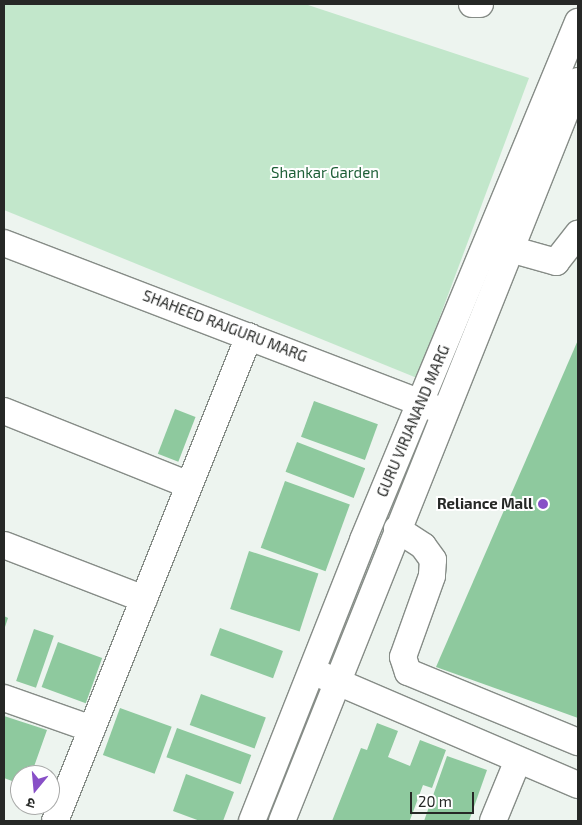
<!DOCTYPE html>
<meta charset="utf-8">
<style>
body{margin:0}
#map{position:relative;width:582px;height:825px;overflow:hidden;background:#edf4ef;font-family:"Exo 2","Noto Sans Devanagari",sans-serif}
div>[style]{position:absolute}
.green>*{inset:0;background:#c2e7cb}
.building>*{inset:0;background:#8ec99e;transform-origin:0 0}
.roads{filter:drop-shadow(1px 0 #868c87) drop-shadow(-1px 0 #868c87) drop-shadow(0 1px #868c87) drop-shadow(0 -1px #868c87)}
.minor>*{height:26px;margin:-13px;padding:0 13px;transform-origin:13px;border-radius:13px;background:#fff}
.dots>*{width:14px;height:14px;translate:-50% -50%;box-sizing:border-box;border:2px solid #fff;border-radius:50%}
span{translate:-50% -50%;white-space:nowrap;text-align:center;line-height:1.15;-webkit-text-stroke:4px #fff;paint-order:stroke}
.park-label{font-size:15px;color:#1e5f37}
.street-label{font-size:15px;color:#262826}
.poi-label{font-size:15px;color:#262826;font-weight:700}
.right{translate:-100% -50%;text-align:right}
.frame{position:absolute;inset:0;border:5px solid #262826;pointer-events:none}
.north{position:absolute;left:10px;top:765px;width:50px;height:50px;box-sizing:border-box;background:#fff;border:1px solid #a8a9a8;border-radius:50%;rotate:197deg;font-size:14px;font-weight:700;line-height:20px;text-align:center;color:#262826}
.north::after{content:'';display:block;margin:auto;width:18px;height:22px;background:#8850c7;clip-path:polygon(50% 0,100% 100%,50% 72%,0 100%)}
.scale{position:absolute;left:410px;top:792px;width:64px;height:22px;box-sizing:border-box;border:2px solid #262826;border-top:0;padding-left:6px;font-size:15px;line-height:18px;white-space:nowrap;color:#262826;-webkit-text-stroke:4px #fff;paint-order:stroke}
</style>
<div id="map">
<div class="green">
<div style="clip-path:polygon(4px 4px,305px 4px,529px 78px,417px 378px,4px 210px)"></div>
</div>
<div class="building">
<div style="clip-path:polygon(578px 340px,578px 718px,436px 667px)"></div>
<div style="left:314px;top:401px;width:68px;height:38px;rotate:20deg"></div>
<div style="left:175px;top:409px;width:22px;height:48px;rotate:21deg"></div>
<div style="left:297px;top:442px;width:73px;height:32px;rotate:21deg"></div>
<div style="left:285px;top:481px;width:69px;height:71px;rotate:20deg"></div>
<div style="left:249px;top:551px;width:73px;height:61px;rotate:18deg"></div>
<div style="clip-path:polygon(4px 616px,8px 618px,4px 630px)"></div>
<div style="left:220px;top:628px;width:67px;height:29px;rotate:20deg"></div>
<div style="left:34px;top:629px;width:21px;height:55px;rotate:19deg"></div>
<div style="left:58px;top:642px;width:47px;height:48px;rotate:20deg"></div>
<div style="left:201px;top:694px;width:69px;height:33px;rotate:20deg"></div>
<div style="left:120px;top:708px;width:55px;height:50px;rotate:20deg"></div>
<div style="clip-path:polygon(4px 716px,47px 730px,31px 775px,20px 775px,20px 784px,4px 778px)"></div>
<div style="clip-path:polygon(377px 723px,398px 731px,388px 757px,410px 766px,420px 740px,446px 750px,432px 788px,423px 785px,410px 820px,414px 821px,332px 821px,361px 748px,367px 750px)"></div>
<div style="left:177px;top:728px;width:79px;height:31px;rotate:20deg"></div>
<div style="clip-path:polygon(447px 756px,487px 770px,469px 821px,424px 821px)"></div>
<div style="clip-path:polygon(186px 774px,234px 792px,223px 821px,200px 821px,173px 811px)"></div>
</div>
<div class="roads">
<div class="minor">
<div style="left:472px;top:4px;width:8px"></div>
<div style="left:4px;top:243px;width:464px;rotate:21deg"></div>
<div style="left:510px;top:249px;width:48px;rotate:15.8deg"></div>
<div style="left:556px;top:262px;width:36px;rotate:-52deg"></div>
<div style="left:4px;top:411px;width:199px;rotate:21.8deg"></div>
<div style="left:397px;top:529px;width:31px;rotate:33deg"></div>
<div style="left:423px;top:546px;width:17px;rotate:54deg"></div>
<div style="left:433px;top:560px;width:16px;rotate:94deg"></div>
<div style="left:432px;top:576px;width:86px;rotate:109.7deg"></div>
<div style="left:403px;top:657px;width:16px;rotate:72deg"></div>
<div style="left:408px;top:672px;width:184px;rotate:22.4deg"></div>
<div style="left:4px;top:545px;width:150px;rotate:21.1deg"></div>
<div style="left:319px;top:674px;width:282px;rotate:23.2deg"></div>
<div style="left:4px;top:698px;width:93px;rotate:19.4deg"></div>
<div style="left:55px;top:821px;width:522px;rotate:-68.2deg"></div>
<div style="left:252px;top:821px;width:302px;rotate:-68.4deg"></div>
<div style="left:363px;top:540px;width:561px;rotate:-67.46deg"></div>
<div style="left:282px;top:821px;width:797px;rotate:-68.2deg"></div>
<div style="left:493px;top:821px;width:66px;rotate:-67.7deg"></div>
</div>
</div>
<div class="dots">
<div style="left:543px;top:504px;background:#8850c7"></div>
</div>
<div class="park-label">
<span style="left:325px;top:173px">Shankar Garden</span>
</div>
<div class="street-label">
<span style="left:225px;top:326px;rotate:21deg">SHAHEED RAJGURU MARG</span>
<span style="left:413px;top:421px;rotate:-67deg">GURU VIRJANAND MARG</span>
</div>
<div class="poi-label">
<span class="right" style="left:533px;top:504px">Reliance Mall</span>
</div>
<div class="frame"></div>
<div class="north">उ</div>
<div class="scale">20 m</div>
</div>
